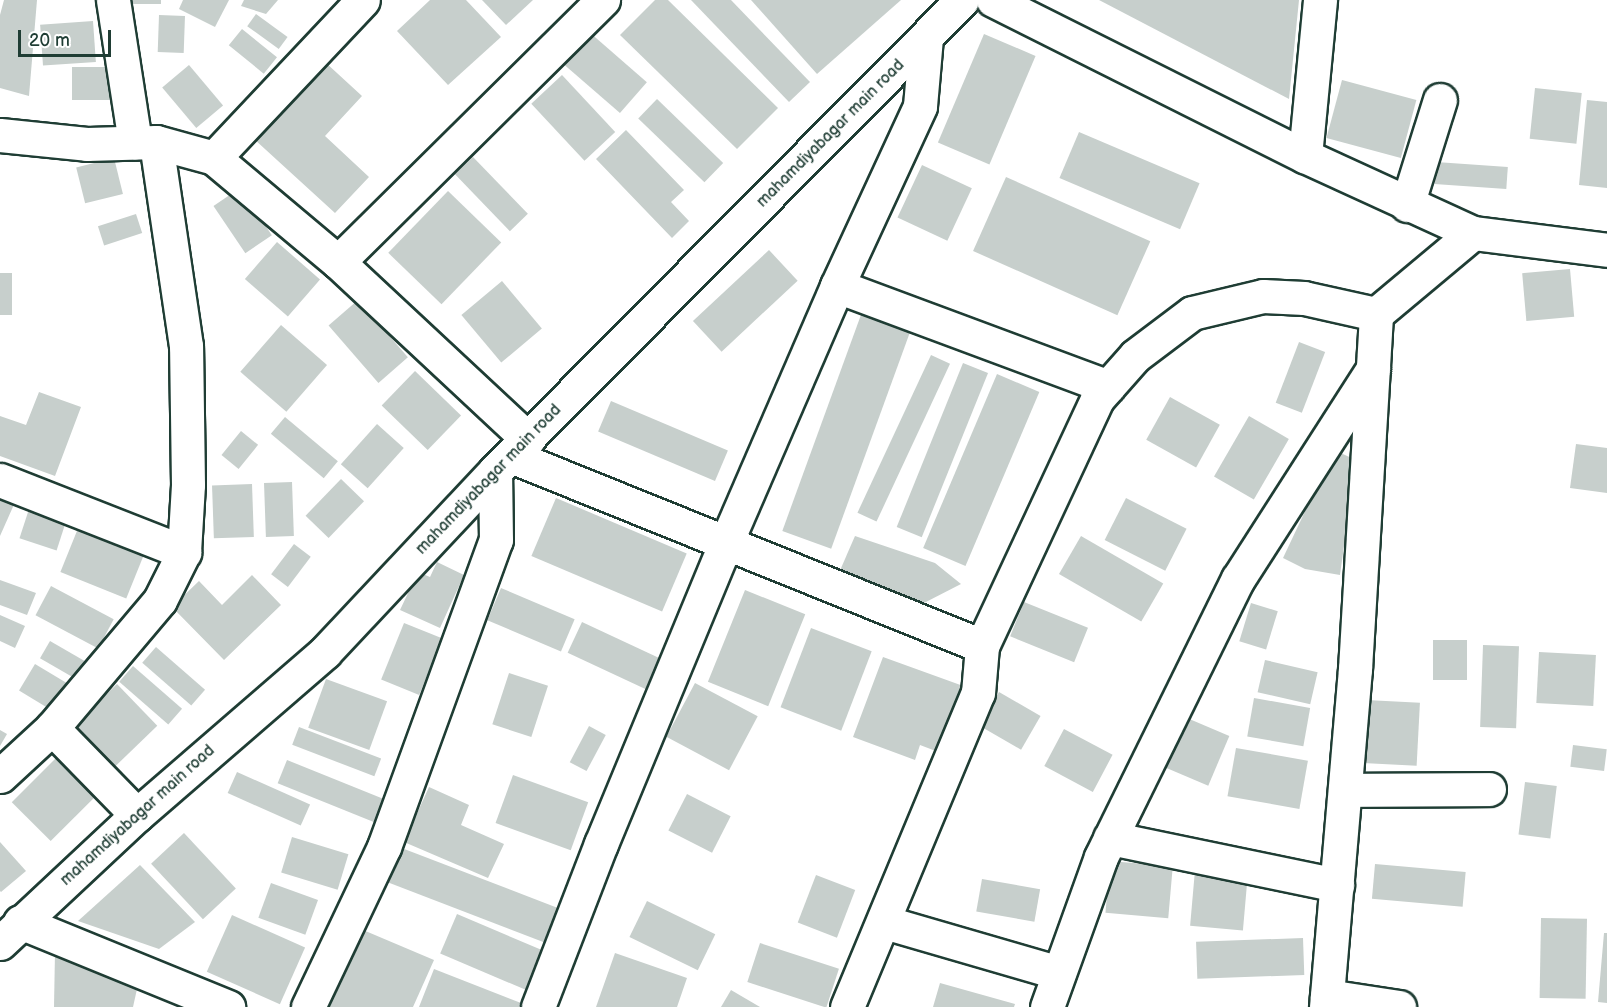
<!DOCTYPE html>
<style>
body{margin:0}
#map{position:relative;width:1607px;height:1007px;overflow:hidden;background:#fff;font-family:"Balsamiq Sans",sans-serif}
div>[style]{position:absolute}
.building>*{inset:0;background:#c7cfcc;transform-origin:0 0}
.roads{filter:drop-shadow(2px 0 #1f3d34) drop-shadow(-2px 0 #1f3d34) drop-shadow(0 2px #1f3d34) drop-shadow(0 -2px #1f3d34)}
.minor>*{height:33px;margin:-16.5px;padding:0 16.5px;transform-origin:16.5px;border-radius:16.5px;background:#fff}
.primary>*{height:33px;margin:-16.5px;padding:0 16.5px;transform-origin:16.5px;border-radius:16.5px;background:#fff}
span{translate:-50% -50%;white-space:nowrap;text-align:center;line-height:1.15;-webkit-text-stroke:6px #fff;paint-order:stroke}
.street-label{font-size:16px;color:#1f3d34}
.scale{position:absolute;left:18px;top:30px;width:93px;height:27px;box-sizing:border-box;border:3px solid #1f3d34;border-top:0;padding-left:8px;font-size:18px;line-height:21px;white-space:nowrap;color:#1f3d34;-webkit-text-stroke:4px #fff;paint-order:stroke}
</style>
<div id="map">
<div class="building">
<div style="clip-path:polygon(4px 0,37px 0,29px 96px,0 88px,0 15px)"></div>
<div style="left:120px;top:0;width:41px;height:4px"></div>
<div style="clip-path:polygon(183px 0,229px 0,215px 27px,179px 9px)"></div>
<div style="clip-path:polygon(244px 0,278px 0,266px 14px,241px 6px)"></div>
<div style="clip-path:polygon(430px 0,466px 0,501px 37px,448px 85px,397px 31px)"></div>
<div style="clip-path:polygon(482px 0,533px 0,506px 25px)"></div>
<div style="clip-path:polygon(655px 0,668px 0,778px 108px,737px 149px,620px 35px)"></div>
<div style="clip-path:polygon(691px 0,731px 0,810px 82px,789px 102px)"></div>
<div style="clip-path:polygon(751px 0,901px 0,817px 74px)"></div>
<div style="clip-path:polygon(1099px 0,1299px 0,1289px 99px)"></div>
<div style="left:256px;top:14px;width:39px;height:15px;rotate:36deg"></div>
<div style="left:159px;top:15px;width:26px;height:37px;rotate:2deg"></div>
<div style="left:93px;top:21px;width:41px;height:53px;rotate:86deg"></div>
<div style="left:242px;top:29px;width:45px;height:21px;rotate:39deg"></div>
<div style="left:588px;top:31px;width:78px;height:41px;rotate:41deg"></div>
<div style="left:984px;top:34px;width:56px;height:118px;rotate:23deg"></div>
<div style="clip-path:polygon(325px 62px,362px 96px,325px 136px,369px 177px,335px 213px,254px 139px)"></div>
<div style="left:189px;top:65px;width:53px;height:35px;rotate:50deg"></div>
<div style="left:72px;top:67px;width:44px;height:33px"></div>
<div style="left:562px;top:75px;width:78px;height:42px;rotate:47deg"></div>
<div style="left:1342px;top:80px;width:77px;height:60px;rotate:15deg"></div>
<div style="left:1535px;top:88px;width:47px;height:51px;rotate:6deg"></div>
<div style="left:657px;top:99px;width:92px;height:27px;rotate:44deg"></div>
<div style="clip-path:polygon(1587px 100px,1607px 102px,1607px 188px,1579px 185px)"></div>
<div style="clip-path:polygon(626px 130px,684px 190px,671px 202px,689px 221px,672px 238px,596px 159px)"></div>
<div style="left:1079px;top:132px;width:131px;height:50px;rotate:23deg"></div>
<div style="left:473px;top:157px;width:79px;height:25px;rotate:46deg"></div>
<div style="left:114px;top:158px;width:37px;height:39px;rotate:76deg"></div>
<div style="left:1436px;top:162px;width:72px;height:22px;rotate:4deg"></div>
<div style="left:922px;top:165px;width:55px;height:58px;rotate:25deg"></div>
<div style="left:1006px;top:177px;width:158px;height:81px;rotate:24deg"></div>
<div style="left:240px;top:188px;width:57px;height:32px;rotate:56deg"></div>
<div style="left:448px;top:191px;width:74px;height:86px;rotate:44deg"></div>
<div style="left:136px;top:214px;width:20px;height:40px;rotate:72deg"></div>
<div style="left:277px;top:242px;width:57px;height:49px;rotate:41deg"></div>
<div style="left:769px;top:250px;width:42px;height:104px;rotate:47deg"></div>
<div style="left:1570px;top:269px;width:48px;height:48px;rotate:85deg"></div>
<div style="left:0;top:273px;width:12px;height:42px"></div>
<div style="left:502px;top:281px;width:62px;height:53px;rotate:50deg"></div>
<div style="left:358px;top:300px;width:76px;height:39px;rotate:49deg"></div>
<div style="left:862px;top:312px;width:52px;height:233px;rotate:20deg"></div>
<div style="left:281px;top:325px;width:61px;height:62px;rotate:41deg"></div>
<div style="left:1299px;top:342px;width:28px;height:65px;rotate:21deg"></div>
<div style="left:931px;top:355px;width:21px;height:174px;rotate:25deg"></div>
<div style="left:963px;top:363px;width:27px;height:177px;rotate:22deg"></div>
<div style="left:415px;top:371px;width:64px;height:48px;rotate:44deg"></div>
<div style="left:997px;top:374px;width:46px;height:189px;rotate:23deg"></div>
<div style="clip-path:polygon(39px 392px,81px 407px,55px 476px,0 456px,0 416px,26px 425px)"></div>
<div style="left:1170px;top:397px;width:57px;height:49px;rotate:29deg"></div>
<div style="left:611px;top:401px;width:127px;height:33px;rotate:23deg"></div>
<div style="left:1249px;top:416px;width:46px;height:70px;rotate:30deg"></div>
<div style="left:285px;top:417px;width:69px;height:22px;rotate:40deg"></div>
<div style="left:377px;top:424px;width:36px;height:54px;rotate:42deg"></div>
<div style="left:241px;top:431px;width:22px;height:31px;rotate:39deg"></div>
<div style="clip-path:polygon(1576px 444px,1607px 448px,1607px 493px,1570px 488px)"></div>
<div style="clip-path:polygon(1334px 450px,1356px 460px,1340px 575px,1305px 569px,1283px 558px)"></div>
<div style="left:341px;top:479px;width:32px;height:51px;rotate:44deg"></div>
<div style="left:292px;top:482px;width:54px;height:28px;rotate:88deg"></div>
<div style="left:252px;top:484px;width:53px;height:40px;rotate:88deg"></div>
<div style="clip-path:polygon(0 493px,16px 500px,0 536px)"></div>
<div style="left:556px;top:498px;width:142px;height:63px;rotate:23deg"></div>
<div style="left:1126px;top:498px;width:68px;height:47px;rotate:27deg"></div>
<div style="left:30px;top:506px;width:39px;height:34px;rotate:18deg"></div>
<div style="left:81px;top:521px;width:71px;height:55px;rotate:22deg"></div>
<div style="clip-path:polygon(855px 536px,935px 563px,961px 584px,922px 604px,838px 575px)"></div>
<div style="left:1081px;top:536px;width:95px;height:44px;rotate:30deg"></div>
<div style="left:294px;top:544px;width:21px;height:38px;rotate:37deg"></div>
<div style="clip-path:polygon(437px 562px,464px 575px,440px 628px,400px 610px,418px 572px,430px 577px)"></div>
<div style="clip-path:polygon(252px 575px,281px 605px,224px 660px,172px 607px,199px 581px,222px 605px)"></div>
<div style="clip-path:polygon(0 580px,36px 593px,27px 615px,0 605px)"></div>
<div style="left:51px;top:586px;width:71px;height:33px;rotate:28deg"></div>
<div style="left:501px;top:588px;width:80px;height:35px;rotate:23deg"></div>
<div style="left:745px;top:590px;width:65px;height:99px;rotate:22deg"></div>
<div style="left:1024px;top:602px;width:69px;height:37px;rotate:22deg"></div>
<div style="left:1251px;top:603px;width:28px;height:40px;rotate:17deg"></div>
<div style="clip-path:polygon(0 615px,25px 626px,15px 648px,0 641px)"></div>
<div style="left:582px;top:622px;width:94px;height:34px;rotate:25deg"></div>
<div style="left:404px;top:623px;width:41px;height:61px;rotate:22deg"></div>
<div style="left:811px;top:628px;width:65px;height:85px;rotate:21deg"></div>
<div style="left:1433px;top:640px;width:34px;height:40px"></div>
<div style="left:50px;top:641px;width:48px;height:20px;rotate:30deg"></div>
<div style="left:1483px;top:645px;width:36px;height:82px;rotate:2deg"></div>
<div style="left:156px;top:647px;width:65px;height:21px;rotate:41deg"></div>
<div style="left:1539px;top:652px;width:57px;height:51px;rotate:3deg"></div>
<div style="clip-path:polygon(883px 657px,966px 687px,941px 753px,920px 745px,915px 760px,853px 737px)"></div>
<div style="left:1265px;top:660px;width:54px;height:33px;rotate:13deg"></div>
<div style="left:35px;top:664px;width:37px;height:31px;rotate:31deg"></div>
<div style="left:133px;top:666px;width:65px;height:21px;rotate:41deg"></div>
<div style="left:509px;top:673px;width:41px;height:54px;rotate:18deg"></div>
<div style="left:326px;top:679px;width:65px;height:52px;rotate:20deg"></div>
<div style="left:695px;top:683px;width:71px;height:61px;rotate:28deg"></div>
<div style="left:117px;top:684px;width:58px;height:64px;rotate:46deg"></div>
<div style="left:999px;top:692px;width:48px;height:39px;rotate:30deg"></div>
<div style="left:1254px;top:698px;width:57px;height:39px;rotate:10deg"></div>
<div style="left:1366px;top:700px;width:54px;height:63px;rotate:3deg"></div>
<div style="left:1187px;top:718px;width:46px;height:54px;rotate:23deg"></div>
<div style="left:589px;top:726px;width:19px;height:41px;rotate:28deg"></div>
<div style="left:299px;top:727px;width:88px;height:19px;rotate:21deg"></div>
<div style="left:1064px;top:729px;width:55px;height:42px;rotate:28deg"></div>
<div style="clip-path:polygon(0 730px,7px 734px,0 746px)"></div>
<div style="left:1573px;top:745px;width:34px;height:22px;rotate:7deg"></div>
<div style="left:1236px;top:748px;width:73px;height:49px;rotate:10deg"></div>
<div style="left:62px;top:752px;width:55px;height:71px;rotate:45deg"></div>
<div style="left:287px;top:760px;width:107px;height:25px;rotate:22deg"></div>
<div style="left:237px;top:772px;width:80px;height:23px;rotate:24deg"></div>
<div style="left:513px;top:775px;width:80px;height:51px;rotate:20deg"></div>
<div style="left:1525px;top:782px;width:32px;height:53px;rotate:7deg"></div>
<div style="clip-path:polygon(429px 787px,469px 805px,461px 825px,504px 844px,488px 878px,404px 842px)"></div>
<div style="left:687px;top:794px;width:49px;height:41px;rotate:27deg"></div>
<div style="left:184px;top:833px;width:76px;height:45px;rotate:47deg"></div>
<div style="left:292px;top:837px;width:59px;height:37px;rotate:17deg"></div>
<div style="clip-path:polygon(0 842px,26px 871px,1px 892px,0 891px)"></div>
<div style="left:399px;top:847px;width:175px;height:37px;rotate:21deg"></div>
<div style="left:1110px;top:861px;width:63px;height:52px;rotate:5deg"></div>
<div style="left:1375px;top:864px;width:91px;height:35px;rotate:5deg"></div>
<div style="clip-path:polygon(140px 865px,195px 922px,159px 949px,78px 921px)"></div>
<div style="left:1195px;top:870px;width:53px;height:56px;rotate:5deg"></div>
<div style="left:816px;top:875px;width:42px;height:51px;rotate:21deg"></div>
<div style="left:982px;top:879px;width:59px;height:33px;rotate:10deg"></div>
<div style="left:271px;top:883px;width:50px;height:37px;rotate:20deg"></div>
<div style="left:647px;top:901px;width:76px;height:40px;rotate:26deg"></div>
<div style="left:457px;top:914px;width:96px;height:43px;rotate:23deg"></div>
<div style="left:232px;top:915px;width:80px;height:62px;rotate:24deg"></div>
<div style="left:1541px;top:918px;width:46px;height:80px;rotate:1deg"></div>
<div style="clip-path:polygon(356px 927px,434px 960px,413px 1007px,322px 1007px)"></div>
<div style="clip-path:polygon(1604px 933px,1607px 933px,1607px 1003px,1598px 1002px)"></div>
<div style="left:1303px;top:938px;width:37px;height:107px;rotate:88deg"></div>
<div style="left:760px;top:943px;width:83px;height:41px;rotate:18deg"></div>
<div style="clip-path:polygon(55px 952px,137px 989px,133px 1007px,54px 1007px)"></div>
<div style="clip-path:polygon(615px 953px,687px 978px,677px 1007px,596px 1007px)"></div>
<div style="clip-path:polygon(434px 969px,521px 1003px,519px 1007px,419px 1007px)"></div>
<div style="clip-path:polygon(940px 983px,1015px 1004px,1014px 1007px,933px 1007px)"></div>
<div style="clip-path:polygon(731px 990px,760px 1007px,721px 1007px)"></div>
</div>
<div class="roads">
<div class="minor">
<div style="left:113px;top:0;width:144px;rotate:81.2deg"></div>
<div style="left:993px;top:0;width:349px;rotate:26.6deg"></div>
<div style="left:1305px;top:156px;width:185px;rotate:24.6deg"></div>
<div style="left:1473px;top:233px;width:135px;rotate:7.2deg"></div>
<div style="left:0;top:135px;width:87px;rotate:5.9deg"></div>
<div style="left:87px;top:144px;width:69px;rotate:-1.7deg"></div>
<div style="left:156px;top:142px;width:60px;rotate:15.4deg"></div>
<div style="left:214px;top:158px;width:162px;rotate:40deg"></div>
<div style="left:338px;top:262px;width:260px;rotate:43deg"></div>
<div style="left:1305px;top:156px;width:157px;rotate:-84.5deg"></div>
<div style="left:214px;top:158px;width:217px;rotate:-46.7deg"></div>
<div style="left:1407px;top:205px;width:110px;rotate:-72.6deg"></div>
<div style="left:338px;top:262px;width:373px;rotate:-44.7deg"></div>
<div style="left:837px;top:286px;width:289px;rotate:20.4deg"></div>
<div style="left:511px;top:456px;width:508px;rotate:21.97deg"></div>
<div style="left:982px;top:646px;width:272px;rotate:-65deg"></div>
<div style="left:1097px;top:399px;width:57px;rotate:-48.5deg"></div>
<div style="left:1135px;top:356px;width:71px;rotate:-37deg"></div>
<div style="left:1192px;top:313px;width:73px;rotate:-13.5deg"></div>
<div style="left:1263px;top:296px;width:41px;rotate:2.8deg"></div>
<div style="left:1304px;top:298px;width:74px;rotate:12.5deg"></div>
<div style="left:1376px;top:314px;width:126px;rotate:-39.9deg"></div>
<div style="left:0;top:480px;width:198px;rotate:21.4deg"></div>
<div style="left:0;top:776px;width:71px;rotate:-42.7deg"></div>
<div style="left:1345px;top:790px;width:144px;rotate:-0.4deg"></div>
<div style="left:137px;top:815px;width:122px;rotate:-134.3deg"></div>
<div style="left:52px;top:728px;width:167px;rotate:-49.8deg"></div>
<div style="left:160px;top:600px;width:54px;rotate:-63.4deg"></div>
<div style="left:184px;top:552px;width:67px;rotate:-86.6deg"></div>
<div style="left:188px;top:485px;width:139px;rotate:-90.8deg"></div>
<div style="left:186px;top:346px;width:206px;rotate:-98.4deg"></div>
<div style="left:1110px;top:838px;width:232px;rotate:11.7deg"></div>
<div style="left:20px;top:922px;width:225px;rotate:22.2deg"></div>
<div style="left:884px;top:922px;width:182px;rotate:16.2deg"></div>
<div style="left:1327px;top:996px;width:73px;rotate:8.7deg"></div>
<div style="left:308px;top:1007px;width:177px;rotate:-64.6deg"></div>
<div style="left:384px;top:847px;width:327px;rotate:-70deg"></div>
<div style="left:496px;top:540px;width:69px;rotate:-90.8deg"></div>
<div style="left:538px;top:1007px;width:175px;rotate:-68.9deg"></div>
<div style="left:601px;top:844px;width:324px;rotate:-67.5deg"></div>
<div style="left:725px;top:545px;width:282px;rotate:-66.6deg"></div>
<div style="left:837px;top:286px;width:198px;rotate:-65.2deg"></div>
<div style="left:920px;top:106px;width:68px;rotate:-85deg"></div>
<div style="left:847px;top:1007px;width:340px;rotate:-67.4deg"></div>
<div style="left:978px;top:693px;width:47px;rotate:-85.1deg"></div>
<div style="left:1047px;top:1007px;width:159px;rotate:-70.2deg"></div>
<div style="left:1101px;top:857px;width:310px;rotate:-63.8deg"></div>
<div style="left:1238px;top:579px;width:250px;rotate:-57.3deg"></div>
<div style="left:1326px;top:1007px;width:339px;rotate:-85.1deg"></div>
<div style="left:1355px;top:669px;width:356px;rotate:-86.6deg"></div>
</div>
<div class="primary">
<div style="left:0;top:943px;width:187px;rotate:-43.1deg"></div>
<div style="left:137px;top:815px;width:249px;rotate:-40.9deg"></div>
<div style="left:325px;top:652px;width:248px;rotate:-46.8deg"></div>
<div style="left:495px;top:471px;width:663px;rotate:-45.24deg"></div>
</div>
</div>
<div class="street-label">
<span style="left:831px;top:134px;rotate:-45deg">mahamdiyabagar main road</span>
<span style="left:489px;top:480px;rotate:-46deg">mahamdiyabagar main road</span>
<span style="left:138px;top:816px;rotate:-42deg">mahamdiyabagar main road</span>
</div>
<div class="scale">20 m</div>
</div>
